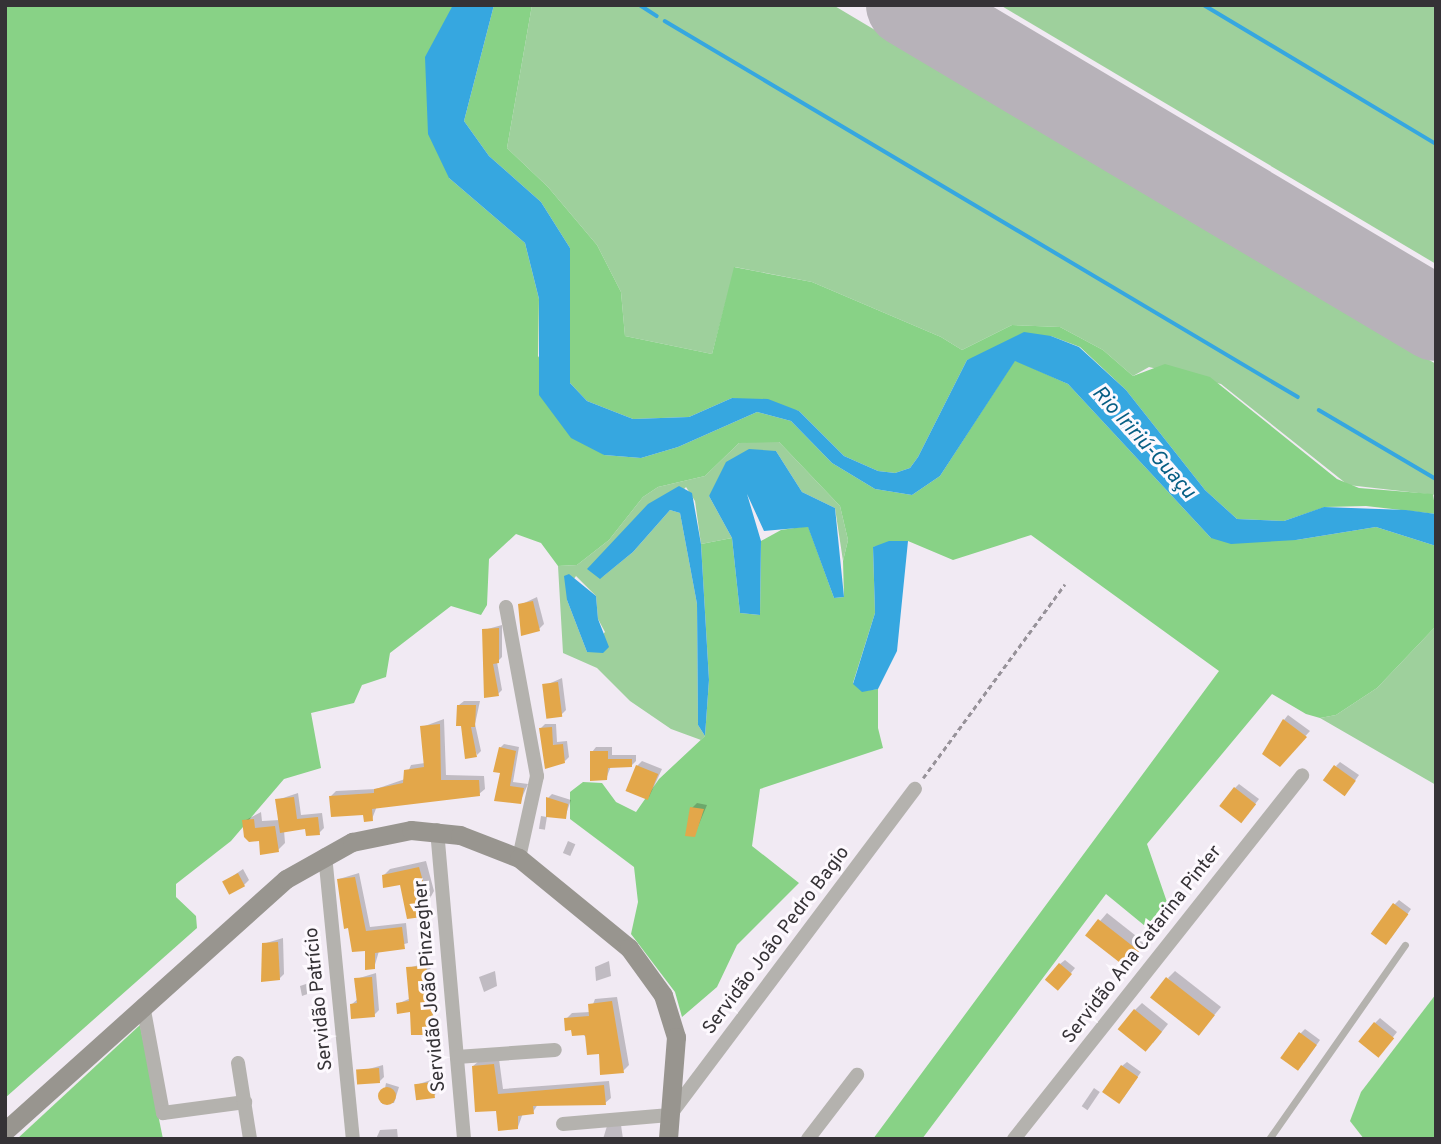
<!DOCTYPE html>
<meta charset="utf-8">
<style>
body{margin:0}
#map{position:relative;width:1441px;height:1144px;overflow:hidden;background:#f1eaf3;font-family:Overpass,sans-serif}
div>[style]{position:absolute}
.green>*{inset:0;background:#9ed09c}
.forest>*{inset:0;background:#88d286}
.water>*{inset:0;background:#36a7e0}
.shadow>*{inset:0;background:#0003;transform-origin:0 0}
.stream>*{height:3.5px;margin:-1.75px;padding:0 1.75px;transform-origin:1.75px;border-radius:1.75px;background:#36a7e0}
.runway>*{height:84px;margin:-42px;padding:0 42px;transform-origin:42px;border-radius:42px;background:#b7b2b9}
.building>*{inset:0;background:#e3a74a;transform-origin:0 0}
.round{border-radius:50%}
.path>*{height:2.5px;margin-top:-1.25px;transform-origin:0;background:repeating-linear-gradient(90deg,#979299 0 5px,transparent 0 8.5px)}
.lane>*{height:7px;margin:-3.5px;padding:0 3.5px;transform-origin:3.5px;border-radius:3.5px;background:#b4b2ae}
.street>*{height:14px;margin:-7px;padding:0 7px;transform-origin:7px;border-radius:7px;background:#b4b2ae}
.secondary>*{height:19px;margin:-9.5px;padding:0 9.5px;transform-origin:9.5px;border-radius:9.5px;background:#98958f}
span{translate:-50% -50%;white-space:nowrap;text-align:center;line-height:1.15;-webkit-text-stroke:6px #fdf9fe;paint-order:stroke}
.street-label{font-size:19px;color:#353236}
.water-label{font-size:21px;color:#065e84;font-style:italic}
.frame{position:absolute;inset:0;border:7px solid #353236;pointer-events:none}
</style>
<div id="map">
<div class="green">
<div style="clip-path:polygon(532px 5px,833px 5px,1436px 364px,1436px 495px,1348px 485px,1221px 384px,1149px 367px,1133px 376px,1103px 350px,1060px 327px,1012px 325px,962px 350px,941px 337px,812px 282px,735px 267px,712px 354px,625px 336px,621px 292px,597px 245px,548px 187px,507px 148px)"></div>
<div style="clip-path:polygon(1000px 5px,1436px 5px,1436px 264px)"></div>
<div style="clip-path:polygon(evenodd,760px 440px,779px 442px,840px 506px,848px 540px,843px 561px,835px 508px,802px 492px,776px 451px,709px 496px,732px 538px,701px 544px,695px 501px,686px 487px,601px 578px,633px 552px,670px 510px,680px 513px,697px 604px,698px 725px,705px 736px,701px 740px,671px 729px,630px 701px,597px 668px,563px 653px,558px 566px,577px 565px,609px 540px,643px 497px,658px 487px,705px 476px,739px 443px,760px 440px,576px 576px,596px 596px,598px 619px,605px 632px,587px 652px,567px 600px,567px 589px,576px 576px)"></div>
<div style="clip-path:polygon(1436px 626px,1436px 785px,1320px 718px,1336px 715px,1377px 688px)"></div>
</div>
<div class="forest">
<div style="clip-path:polygon(5px 5px,453px 5px,449px 178px,525px 243px,539px 299px,538px 356px,604px 455px,641px 458px,678px 447px,757px 412px,791px 421px,832px 463px,875px 489px,912px 495px,940px 476px,1015px 360px,1068px 384px,1211px 538px,1296px 540px,1376px 527px,1436px 546px,1436px 626px,1377px 688px,1336px 715px,1320px 718px,1306px 714px,1272px 694px,1147px 844px,1168px 905px,1156px 935px,1106px 894px,922px 1139px,873px 1139px,1219px 671px,1031px 535px,953px 560px,908px 541px,873px 547px,875px 613px,853px 683px,862px 691px,878px 689px,878px 728px,883px 748px,760px 789px,752px 846px,799px 883px,737px 945px,717px 987px,682px 1017px,675px 992px,631px 934px,638px 902px,634px 867px,570px 819px,570px 792px,583px 782px,602px 783px,616px 802px,636px 812px,659px 779px,705px 736px,709px 680px,701px 544px,732px 538px,740px 613px,760px 615px,761px 541px,781px 530px,808px 526px,834px 598px,844px 597px,843px 561px,848px 540px,840px 506px,779px 442px,739px 443px,705px 476px,658px 487px,643px 497px,609px 540px,577px 565px,558px 566px,541px 543px,516px 534px,489px 559px,487px 605px,481px 615px,451px 606px,390px 653px,386px 677px,362px 685px,354px 703px,311px 713px,321px 768px,284px 779px,231px 841px,176px 884px,176px 897px,196px 916px,197px 928px,5px 1098px)"></div>
<div style="clip-path:polygon(494px 5px,532px 5px,507px 148px,548px 187px,597px 245px,621px 292px,625px 336px,712px 354px,734px 267px,812px 282px,941px 337px,962px 350px,1012px 325px,1060px 327px,1103px 350px,1133px 376px,1165px 364px,1210px 377px,1337px 479px,1359px 488px,1433px 494px,1436px 514px,1366px 506px,1325px 507px,1284px 521px,1237px 519px,1205px 490px,1126px 390px,1080px 347px,1051px 336px,967px 360px,918px 457px,910px 468px,895px 473px,878px 471px,844px 456px,799px 411px,732px 398px,689px 417px,633px 419px,587px 401px,570px 383px,570px 248px,541px 202px,489px 156px,464px 121px)"></div>
<div style="clip-path:polygon(1436px 994px,1436px 1139px,1364px 1139px,1350px 1121px,1361px 1092px)"></div>
<div style="clip-path:polygon(140px 1025px,163px 1139px,17px 1139px)"></div>
</div>
<div class="water">
<div style="clip-path:polygon(453px 5px,494px 5px,464px 121px,489px 156px,541px 202px,570px 248px,570px 383px,587px 401px,633px 419px,689px 417px,732px 398px,768px 399px,799px 411px,844px 456px,878px 471px,895px 473px,910px 468px,918px 457px,967px 360px,1024px 332px,1051px 336px,1079px 347px,1126px 390px,1205px 490px,1237px 519px,1284px 521px,1324px 507px,1406px 510px,1436px 514px,1436px 546px,1376px 527px,1296px 540px,1231px 544px,1211px 538px,1068px 384px,1015px 361px,940px 476px,912px 495px,875px 489px,832px 463px,791px 421px,757px 412px,678px 447px,641px 458px,604px 455px,571px 438px,539px 395px,539px 299px,525px 243px,449px 178px,428px 134px,425px 57px)"></div>
<div style="clip-path:polygon(749px 449px,776px 451px,802px 492px,835px 508px,844px 597px,834px 598px,808px 527px,764px 531px,747px 494px,761px 541px,760px 615px,740px 613px,732px 538px,709px 496px,726px 462px)"></div>
<div style="clip-path:polygon(679px 486px,692px 493px,701px 544px,709px 680px,705px 736px,698px 725px,697px 604px,680px 513px,670px 510px,633px 552px,600px 579px,587px 569px,648px 504px)"></div>
<div style="clip-path:polygon(889px 541px,908px 541px,897px 651px,878px 689px,862px 692px,853px 684px,875px 613px,873px 547px)"></div>
<div style="clip-path:polygon(569px 574px,596px 596px,598px 619px,609px 647px,603px 653px,587px 652px,567px 600px,564px 576px)"></div>
</div>
<div class="shadow">
<div style="clip-path:polygon(537px 597px,544px 624px,539px 629px,520px 605px)"></div>
<div style="clip-path:polygon(502px 625px,502px 657px,497px 662px,502px 690px,498px 694px,484px 630px)"></div>
<div style="clip-path:polygon(562px 678px,566px 710px,561px 715px,544px 686px)"></div>
<div style="clip-path:polygon(464px 701px,480px 701px,475px 724px,481px 751px,477px 755px,459px 705px)"></div>
<div style="clip-path:polygon(1288px 715px,1310px 731px,1279px 765px,1284px 720px)"></div>
<div style="clip-path:polygon(444px 719px,446px 775px,484px 776px,485px 789px,479px 794px,377px 806px,372px 819px,331px 796px,336px 791px,376px 789px,405px 779px,411px 765px,425px 763px,422px 727px)"></div>
<div style="clip-path:polygon(545px 724px,556px 724px,557px 742px,567px 741px,569px 757px,565px 761px,541px 728px)"></div>
<div style="clip-path:polygon(504px 744px,519px 747px,513px 782px,528px 784px,520px 802px,496px 800px,502px 772px,500px 748px)"></div>
<div style="clip-path:polygon(596px 747px,612px 747px,612px 755px,636px 755px,636px 761px,632px 765px,611px 766px,606px 779px,592px 752px)"></div>
<div style="clip-path:polygon(642px 761px,662px 769px,649px 797px,637px 766px)"></div>
<div style="clip-path:polygon(1340px 762px,1359px 775px,1349px 789px,1336px 766px)"></div>
<div style="clip-path:polygon(1239px 784px,1259px 799px,1246px 816px,1235px 788px)"></div>
<div style="clip-path:polygon(298px 793px,301px 815px,322px 813px,324px 828px,319px 833px,306px 827px,284px 830px,285px 843px,278px 850px,244px 821px,261px 812px,262px 821px,280px 820px,277px 800px)"></div>
<div style="clip-path:polygon(552px 794px,571px 800px,565px 817px,548px 798px)"></div>
<div style="clip-path:polygon(697px 803px,707px 805px,694px 836px,692px 808px)"></div>
<div style="left:541px;top:816px;width:6px;height:13px;rotate:9deg"></div>
<div style="left:568px;top:841px;width:8px;height:13px;rotate:23deg"></div>
<div style="clip-path:polygon(426px 861px,434px 891px,421px 915px,402px 883px,383px 876px,390px 869px)"></div>
<div style="clip-path:polygon(243px 869px,249px 880px,244px 885px,224px 882px)"></div>
<div style="clip-path:polygon(359px 873px,370px 927px,406px 923px,408px 943px,379px 951px,374px 968px,339px 879px)"></div>
<div style="clip-path:polygon(1399px 900px,1411px 909px,1391px 938px,1394px 905px)"></div>
<div style="clip-path:polygon(1107px 913px,1145px 943px,1133px 958px,1088px 935px)"></div>
<div style="clip-path:polygon(283px 938px,284px 974px,279px 979px,263px 944px)"></div>
<div style="clip-path:polygon(1065px 960px,1075px 968px,1062px 984px,1060px 964px)"></div>
<div style="clip-path:polygon(609px 961px,611px 976px,596px 981px,595px 967px)"></div>
<div style="clip-path:polygon(430px 962px,435px 1028px,431px 1033px,412px 1010px,397px 1004px,411px 998px,408px 968px)"></div>
<div style="clip-path:polygon(495px 971px,497px 986px,484px 992px,479px 977px)"></div>
<div style="clip-path:polygon(1175px 971px,1221px 1007px,1206px 1025px,1168px 978px)"></div>
<div style="clip-path:polygon(376px 973px,379px 1010px,374px 1015px,352px 1004px,358px 999px,356px 979px)"></div>
<div style="clip-path:polygon(312px 982px,313px 992px,302px 996px,300px 986px)"></div>
<div style="clip-path:polygon(617px 997px,629px 1065px,623px 1071px,566px 1019px,572px 1013px,590px 1012px,595px 999px)"></div>
<div style="clip-path:polygon(1142px 1003px,1168px 1024px,1153px 1043px,1135px 1010px)"></div>
<div style="clip-path:polygon(1380px 1018px,1397px 1032px,1382px 1051px,1375px 1023px)"></div>
<div style="clip-path:polygon(1305px 1029px,1320px 1040px,1304px 1063px,1300px 1034px)"></div>
<div style="clip-path:polygon(499px 1059px,503px 1089px,609px 1081px,611px 1098px,605px 1103px,538px 1104px,533px 1112px,523px 1113px,518px 1127px,498px 1109px,473px 1066px,479px 1061px)"></div>
<div style="clip-path:polygon(1127px 1062px,1141px 1072px,1124px 1097px,1122px 1066px)"></div>
<div style="clip-path:polygon(383px 1065px,384px 1077px,380px 1081px,358px 1072px)"></div>
<div style="clip-path:polygon(437px 1078px,438px 1091px,434px 1096px,416px 1085px)"></div>
<div style="clip-path:polygon(386px 1083px,399px 1087px,394px 1103px,382px 1104px)"></div>
<div style="left:1094px;top:1088px;width:7px;height:22px;rotate:34deg"></div>
<div style="clip-path:polygon(621px 1125px,623px 1139px,603px 1139px,607px 1126px)"></div>
<div style="clip-path:polygon(397px 1129px,398px 1139px,376px 1139px,380px 1130px)"></div>
</div>
<div class="stream">
<div style="left:640px;top:5px;width:20px;rotate:33deg"></div>
<div style="left:1204px;top:5px;width:270px;rotate:30.9deg"></div>
<div style="left:665px;top:21px;width:736px;rotate:30.71deg"></div>
<div style="left:1319px;top:410px;width:136px;rotate:30.5deg"></div>
</div>
<div class="runway">
<div style="left:908px;top:5px;width:614px;rotate:30.74deg"></div>
</div>
<div class="building">
<div style="clip-path:polygon(533px 601px,540px 631px,521px 636px,518px 604px)"></div>
<div style="clip-path:polygon(499px 628px,499px 663px,493px 664px,499px 696px,484px 698px,482px 629px)"></div>
<div style="left:558px;top:682px;width:35px;height:16px;rotate:83deg"></div>
<div style="clip-path:polygon(457px 705px,476px 705px,475px 727px,471px 727px,477px 757px,465px 759px,461px 726px,456px 726px)"></div>
<div style="clip-path:polygon(1283px 719px,1307px 737px,1280px 767px,1262px 754px)"></div>
<div style="clip-path:polygon(440px 724px,441px 780px,479px 780px,480px 796px,372px 809px,373px 821px,364px 822px,363px 815px,331px 817px,329px 796px,374px 793px,374px 789px,403px 783px,404px 770px,424px 767px,420px 726px)"></div>
<div style="clip-path:polygon(552px 727px,553px 745px,563px 744px,565px 763px,545px 769px,539px 728px)"></div>
<div style="clip-path:polygon(499px 747px,516px 751px,510px 786px,524px 788px,521px 804px,494px 801px,500px 773px,493px 772px)"></div>
<div style="clip-path:polygon(590px 751px,608px 751px,608px 759px,632px 759px,632px 767px,608px 768px,607px 780px,590px 781px)"></div>
<div style="left:636px;top:765px;width:24px;height:28px;rotate:22deg"></div>
<div style="left:1334px;top:765px;width:27px;height:19px;rotate:36deg"></div>
<div style="left:1234px;top:787px;width:28px;height:24px;rotate:38deg"></div>
<div style="clip-path:polygon(294px 797px,297px 819px,318px 817px,320px 835px,306px 836px,305px 829px,280px 833px,275px 799px)"></div>
<div style="clip-path:polygon(546px 797px,568px 804px,566px 819px,546px 817px)"></div>
<div style="clip-path:polygon(690px 807px,704px 809px,695px 837px,685px 836px)"></div>
<div style="clip-path:polygon(254px 819px,255px 828px,275px 826px,279px 852px,260px 855px,259px 841px,249px 842px,244px 837px,242px 820px)"></div>
<div style="clip-path:polygon(419px 867px,428px 899px,421px 900px,422px 917px,407px 919px,400px 885px,383px 888px,382px 875px)"></div>
<div style="left:238px;top:873px;width:15px;height:18px;rotate:62deg"></div>
<div style="clip-path:polygon(355px 877px,366px 931px,402px 927px,405px 949px,375px 953px,375px 969px,365px 970px,365px 951px,352px 952px,348px 928px,344px 929px,337px 879px)"></div>
<div style="left:1393px;top:903px;width:19px;height:38px;rotate:36deg"></div>
<div style="left:1098px;top:919px;width:52px;height:21px;rotate:38deg"></div>
<div style="clip-path:polygon(278px 942px,280px 980px,261px 982px,262px 943px)"></div>
<div style="left:1059px;top:963px;width:17px;height:22px;rotate:40deg"></div>
<div style="clip-path:polygon(426px 966px,433px 1009px,432px 1035px,411px 1035px,410px 1012px,397px 1014px,396px 1003px,409px 1001px,406px 967px)"></div>
<div style="clip-path:polygon(372px 977px,375px 1017px,351px 1019px,350px 1004px,357px 1003px,354px 978px)"></div>
<div style="left:1166px;top:977px;width:62px;height:26px;rotate:38deg"></div>
<div style="clip-path:polygon(612px 1001px,624px 1073px,600px 1075px,599px 1054px,587px 1055px,585px 1035px,572px 1036px,571px 1030px,565px 1031px,564px 1018px,589px 1016px,588px 1004px)"></div>
<div style="left:1134px;top:1009px;width:36px;height:26px;rotate:39deg"></div>
<div style="left:1374px;top:1022px;width:26px;height:25px;rotate:39deg"></div>
<div style="left:1299px;top:1032px;width:22px;height:32px;rotate:36deg"></div>
<div style="clip-path:polygon(494px 1064px,498px 1094px,604px 1085px,606px 1105px,533px 1106px,534px 1114px,518px 1116px,518px 1129px,498px 1131px,496px 1111px,475px 1112px,472px 1066px)"></div>
<div style="left:1121px;top:1065px;width:21px;height:33px;rotate:35deg"></div>
<div style="left:379px;top:1068px;width:15px;height:23px;rotate:86deg"></div>
<div style="left:433px;top:1082px;width:16px;height:19px;rotate:83deg"></div>
<div class="round" style="left:378px;top:1087px;width:18px;height:18px"></div>
</div>
<div class="path">
<div style="left:923px;top:778px;width:240px;rotate:-53.8deg"></div>
</div>
<div class="lane">
<div style="left:1269px;top:1139px;width:237px;rotate:-55deg"></div>
</div>
<div class="street">
<div style="left:506px;top:607px;width:172px;rotate:79.6deg"></div>
<div style="left:537px;top:776px;width:84px;rotate:102.4deg"></div>
<div style="left:437px;top:830px;width:310px;rotate:85deg"></div>
<div style="left:325px;top:855px;width:285px;rotate:84.4deg"></div>
<div style="left:143px;top:1005px;width:110px;rotate:79.5deg"></div>
<div style="left:163px;top:1113px;width:83px;rotate:-7.6deg"></div>
<div style="left:457px;top:1057px;width:98px;rotate:-4.1deg"></div>
<div style="left:238px;top:1063px;width:77px;rotate:81deg"></div>
<div style="left:563px;top:1124px;width:107px;rotate:-4.8deg"></div>
<div style="left:670px;top:1115px;width:408px;rotate:-53.1deg"></div>
<div style="left:808px;top:1139px;width:81px;rotate:-52.6deg"></div>
<div style="left:1014px;top:1139px;width:464px;rotate:-51.6deg"></div>
</div>
<div class="secondary">
<div style="left:5px;top:1131px;width:377px;rotate:-41.9deg"></div>
<div style="left:286px;top:879px;width:76px;rotate:-29.3deg"></div>
<div style="left:352px;top:842px;width:60px;rotate:-11.5deg"></div>
<div style="left:411px;top:830px;width:49px;rotate:5.8deg"></div>
<div style="left:460px;top:835px;width:63px;rotate:21.3deg"></div>
<div style="left:519px;top:858px;width:142px;rotate:39.3deg"></div>
<div style="left:629px;top:948px;width:58px;rotate:54.1deg"></div>
<div style="left:663px;top:995px;width:44px;rotate:72.8deg"></div>
<div style="left:676px;top:1037px;width:102px;rotate:94.5deg"></div>
</div>
<div class="street-label">
<span style="left:777px;top:941px;rotate:-53deg">Servidão João Pedro Bagio</span>
<span style="left:1143px;top:945px;rotate:-52deg">Servidão Ana Catarina Pinter</span>
<span style="left:431px;top:986px;rotate:-95deg">Servidão João Pinzegher</span>
<span style="left:320px;top:999px;rotate:-96deg">Servidão Patrício</span>
</div>
<div class="water-label">
<span style="left:1143px;top:443px;rotate:48deg">Rio Iririú-Guaçu</span>
</div>
<div class="frame"></div>
</div>
